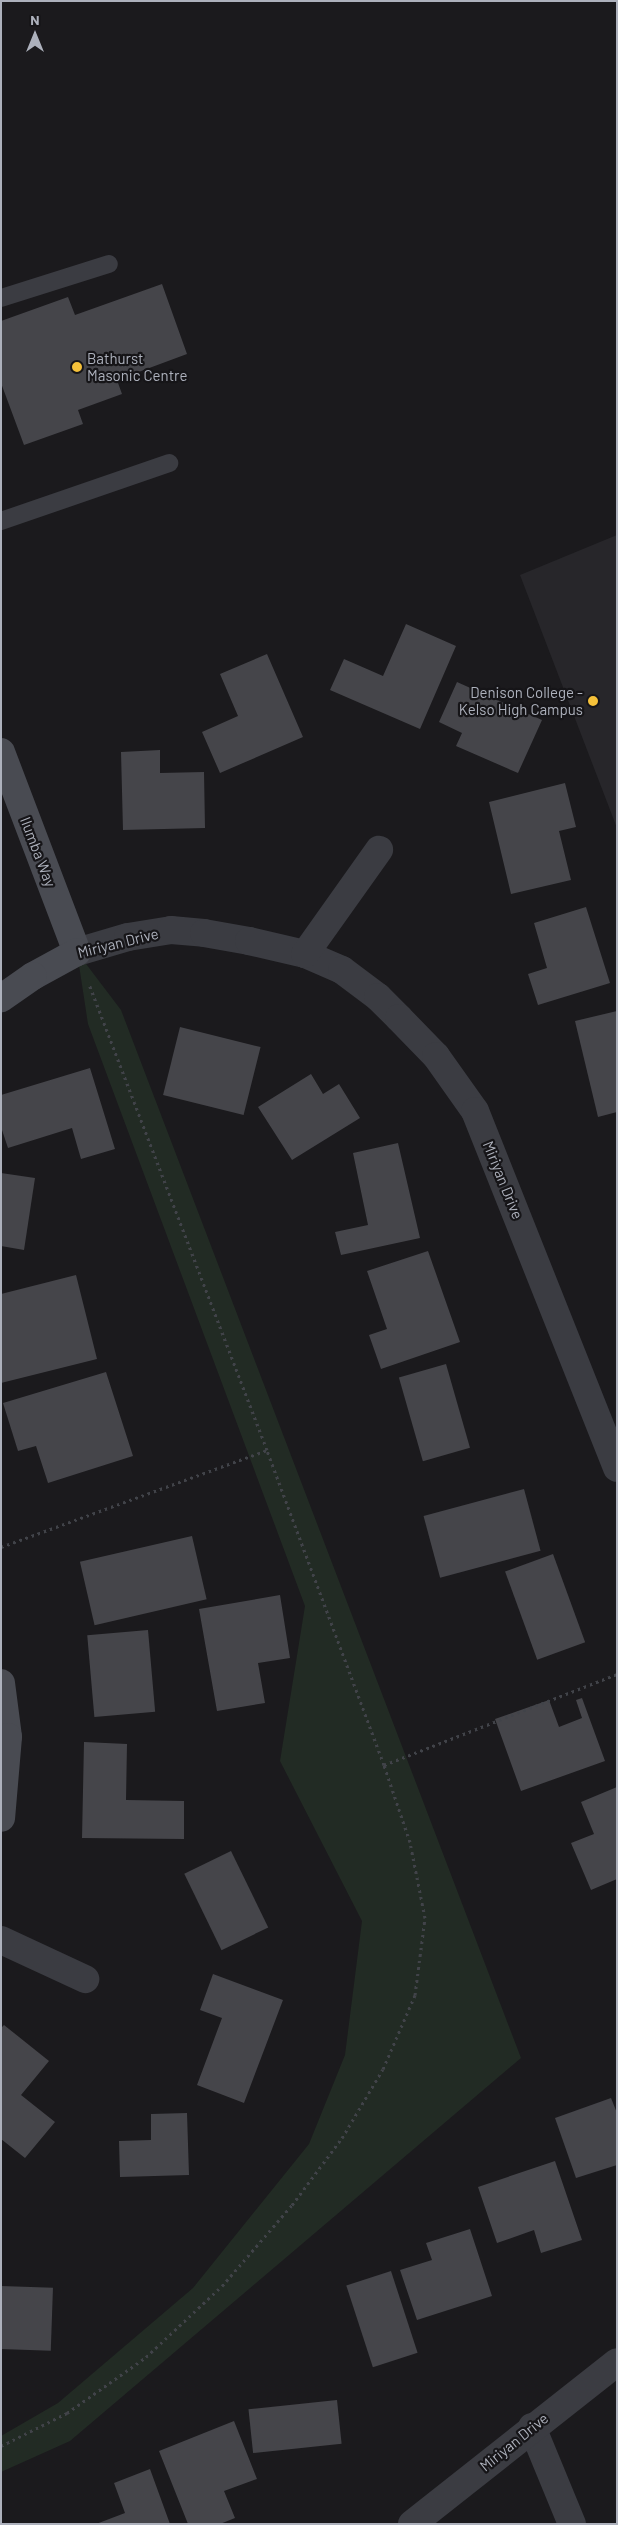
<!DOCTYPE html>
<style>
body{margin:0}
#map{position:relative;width:618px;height:2525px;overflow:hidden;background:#1b1a1d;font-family:Barlow,sans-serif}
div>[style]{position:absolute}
.built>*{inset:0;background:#27262a}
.green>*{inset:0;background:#222b24}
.building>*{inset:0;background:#45454a;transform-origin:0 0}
.path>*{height:3px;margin-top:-1.5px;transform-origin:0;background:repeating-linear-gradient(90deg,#414349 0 2.5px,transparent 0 6.5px)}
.lane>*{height:18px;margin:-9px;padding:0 9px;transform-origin:9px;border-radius:9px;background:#3b3c42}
.street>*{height:28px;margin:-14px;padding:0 14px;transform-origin:14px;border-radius:14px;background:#3b3c42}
.secondary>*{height:28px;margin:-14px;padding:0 14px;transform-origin:14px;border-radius:14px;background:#494b52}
.dots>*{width:14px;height:14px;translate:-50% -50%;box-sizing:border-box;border:2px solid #161518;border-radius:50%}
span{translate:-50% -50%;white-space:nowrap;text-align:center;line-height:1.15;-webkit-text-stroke:4.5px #161518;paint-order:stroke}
.poi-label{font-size:15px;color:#adb1bc}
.left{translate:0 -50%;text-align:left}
.right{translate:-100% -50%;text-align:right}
.street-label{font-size:15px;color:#adb1bc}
.frame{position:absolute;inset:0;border:2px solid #adb1bc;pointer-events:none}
.north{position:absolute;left:10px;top:10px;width:50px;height:50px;-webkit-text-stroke:4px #161518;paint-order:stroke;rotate:0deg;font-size:14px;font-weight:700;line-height:20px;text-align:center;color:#adb1bc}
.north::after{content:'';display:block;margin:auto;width:18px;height:22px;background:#adb1bc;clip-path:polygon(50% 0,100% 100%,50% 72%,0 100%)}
</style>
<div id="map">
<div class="built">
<div style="clip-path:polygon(617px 535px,617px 828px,520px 575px)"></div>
</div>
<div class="green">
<div style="clip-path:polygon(77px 952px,121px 1010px,521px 2058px,70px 2441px,1px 2472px,1px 2436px,58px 2403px,193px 2288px,309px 2144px,345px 2055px,362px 1921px,280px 1761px,305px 1606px,88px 1024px)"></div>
</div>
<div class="building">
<div style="clip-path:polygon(162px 284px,187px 354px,117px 380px,122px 394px,78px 410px,83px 424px,24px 445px,1px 383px,1px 321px,68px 297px,75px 315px)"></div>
<div style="clip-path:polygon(406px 624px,456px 646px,420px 729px,330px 690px,344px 659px,383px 676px)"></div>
<div style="clip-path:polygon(267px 654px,303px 737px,220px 773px,202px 732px,238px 716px,220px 674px)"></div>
<div style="clip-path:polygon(457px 682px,542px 720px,518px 773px,456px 746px,462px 733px,439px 722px)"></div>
<div style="clip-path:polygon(160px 750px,160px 773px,204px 772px,205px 828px,123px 830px,121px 752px)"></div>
<div style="clip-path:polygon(565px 783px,576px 827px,559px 831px,571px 880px,511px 894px,489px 802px)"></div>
<div style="clip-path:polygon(586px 907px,610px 983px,538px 1005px,528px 974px,547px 968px,534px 923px)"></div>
<div style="clip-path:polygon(617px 1011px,617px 1112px,598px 1117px,575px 1021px)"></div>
<div style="left:180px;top:1027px;width:83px;height:70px;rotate:14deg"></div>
<div style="clip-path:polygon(90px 1068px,115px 1149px,81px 1159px,72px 1128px,8px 1148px,1px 1127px,1px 1095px)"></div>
<div style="clip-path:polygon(311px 1074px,323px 1094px,339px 1084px,360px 1118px,292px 1160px,258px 1107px)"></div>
<div style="clip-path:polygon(398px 1143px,420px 1238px,341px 1255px,335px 1232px,368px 1225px,353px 1153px)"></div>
<div style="clip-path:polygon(1px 1173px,35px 1178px,24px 1250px,1px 1246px)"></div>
<div style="clip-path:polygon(428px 1251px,460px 1342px,381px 1369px,369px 1335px,387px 1329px,367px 1271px)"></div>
<div style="clip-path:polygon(76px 1275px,97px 1359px,1px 1383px,1px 1294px)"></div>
<div style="left:446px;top:1364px;width:87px;height:49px;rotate:74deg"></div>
<div style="clip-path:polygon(106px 1372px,133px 1456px,48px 1483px,36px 1446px,18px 1451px,3px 1403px)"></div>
<div style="left:524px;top:1489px;width:64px;height:104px;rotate:75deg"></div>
<div style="left:192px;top:1536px;width:65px;height:115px;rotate:77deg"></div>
<div style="left:553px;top:1554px;width:94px;height:51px;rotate:70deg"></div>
<div style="clip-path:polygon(280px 1595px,290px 1658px,258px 1663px,265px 1703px,217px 1711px,199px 1609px)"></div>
<div style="left:148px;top:1630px;width:82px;height:61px;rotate:85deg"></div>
<div style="clip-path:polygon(582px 1698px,605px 1761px,521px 1791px,495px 1719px,549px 1700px,559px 1727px,582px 1718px,576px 1700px)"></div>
<div style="clip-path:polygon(84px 1742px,127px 1744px,126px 1800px,184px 1801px,184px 1839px,82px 1838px)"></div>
<div style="clip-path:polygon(617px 1787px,617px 1879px,591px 1890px,571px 1843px,594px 1834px,581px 1802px)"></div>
<div style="left:231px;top:1851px;width:85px;height:52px;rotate:64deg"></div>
<div style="clip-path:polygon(213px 1974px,283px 2000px,244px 2103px,197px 2085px,222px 2018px,200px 2010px)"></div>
<div style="clip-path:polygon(4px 2025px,49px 2061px,21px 2095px,55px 2122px,25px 2158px,1px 2139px,1px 2028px)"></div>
<div style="clip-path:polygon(611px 2098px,617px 2113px,617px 2165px,576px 2178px,555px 2118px)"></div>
<div style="clip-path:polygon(187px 2113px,189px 2175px,120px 2177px,119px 2141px,151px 2140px,151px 2114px)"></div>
<div style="clip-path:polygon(555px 2161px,582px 2240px,541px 2253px,534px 2230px,497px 2243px,478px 2187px)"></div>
<div style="clip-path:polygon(470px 2229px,492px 2296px,417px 2320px,400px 2270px,432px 2260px,426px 2243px)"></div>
<div style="left:391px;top:2271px;width:86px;height:47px;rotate:72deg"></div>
<div style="left:1px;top:2286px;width:52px;height:63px;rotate:2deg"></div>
<div style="left:337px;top:2400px;width:44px;height:89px;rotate:84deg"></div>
<div style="clip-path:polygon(234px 2421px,257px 2479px,224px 2491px,235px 2518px,220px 2524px,188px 2524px,159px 2451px)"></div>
<div style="clip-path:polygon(150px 2469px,170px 2524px,96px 2524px,125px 2513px,114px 2483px)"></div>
</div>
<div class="path">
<div style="left:1px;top:1547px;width:283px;rotate:-20deg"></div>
<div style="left:384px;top:1765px;width:250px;rotate:-21.3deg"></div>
<div style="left:1px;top:2446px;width:74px;rotate:-26.6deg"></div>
<div style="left:67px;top:2413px;width:97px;rotate:-35.3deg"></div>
<div style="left:146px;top:2357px;width:104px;rotate:-43.1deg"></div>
<div style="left:222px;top:2286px;width:107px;rotate:-49.2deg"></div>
<div style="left:292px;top:2205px;width:84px;rotate:-53.3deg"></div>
<div style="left:342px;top:2138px;width:80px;rotate:-59.3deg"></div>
<div style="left:383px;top:2069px;width:81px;rotate:-66.6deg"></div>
<div style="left:415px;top:1995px;width:78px;rotate:-82.6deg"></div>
<div style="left:425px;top:1918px;width:77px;rotate:-101.2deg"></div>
<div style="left:410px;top:1842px;width:81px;rotate:-108.7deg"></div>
<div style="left:384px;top:1765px;width:336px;rotate:-110.4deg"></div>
<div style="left:267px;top:1450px;width:500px;rotate:-110.9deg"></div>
</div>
<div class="lane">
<div style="left:1px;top:298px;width:113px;rotate:-17.5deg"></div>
<div style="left:1px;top:521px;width:178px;rotate:-19deg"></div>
</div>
<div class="street">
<div style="left:77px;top:952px;width:53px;rotate:-16.4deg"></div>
<div style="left:128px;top:937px;width:44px;rotate:-9.2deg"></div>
<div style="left:171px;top:930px;width:33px;rotate:5deg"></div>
<div style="left:204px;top:933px;width:46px;rotate:10.1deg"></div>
<div style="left:249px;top:941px;width:57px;rotate:13.1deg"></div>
<div style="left:305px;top:954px;width:40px;rotate:23.4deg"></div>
<div style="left:342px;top:970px;width:45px;rotate:36.9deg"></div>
<div style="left:378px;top:997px;width:30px;rotate:45deg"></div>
<div style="left:399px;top:1018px;width:53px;rotate:45.8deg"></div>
<div style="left:436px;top:1056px;width:67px;rotate:54.7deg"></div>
<div style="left:475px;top:1111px;width:384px;rotate:68.3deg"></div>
<div style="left:305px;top:954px;width:128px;rotate:-54.6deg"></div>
<div style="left:1px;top:1940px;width:93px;rotate:24.9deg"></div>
<div style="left:532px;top:2427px;width:105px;rotate:67.6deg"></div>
<div style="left:412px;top:2524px;width:261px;rotate:-38.3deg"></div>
</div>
<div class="secondary">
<div style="left:1px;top:752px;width:214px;rotate:69.2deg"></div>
<div style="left:77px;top:952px;width:50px;rotate:151.4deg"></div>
<div style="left:33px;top:976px;width:39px;rotate:145deg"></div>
<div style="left:1px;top:1683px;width:54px;rotate:82.6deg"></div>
<div style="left:8px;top:1737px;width:81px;rotate:94.9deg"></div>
</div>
<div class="dots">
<div style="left:77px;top:367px;background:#f5c13a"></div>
<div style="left:593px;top:701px;background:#f5c13a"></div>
</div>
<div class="poi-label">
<span class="left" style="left:87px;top:367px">Bathurst<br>Masonic Centre</span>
<span class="right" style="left:583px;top:701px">Denison College -<br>Kelso High Campus</span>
</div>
<div class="street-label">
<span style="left:38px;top:852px;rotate:69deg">Ilumba Way</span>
<span style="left:118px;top:943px;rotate:-14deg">Miriyan Drive</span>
<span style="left:503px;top:1180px;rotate:68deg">Miriyan Drive</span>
<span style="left:514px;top:2442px;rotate:-39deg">Miriyan Drive</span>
</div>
<div class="frame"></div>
<div class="north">N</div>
</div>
